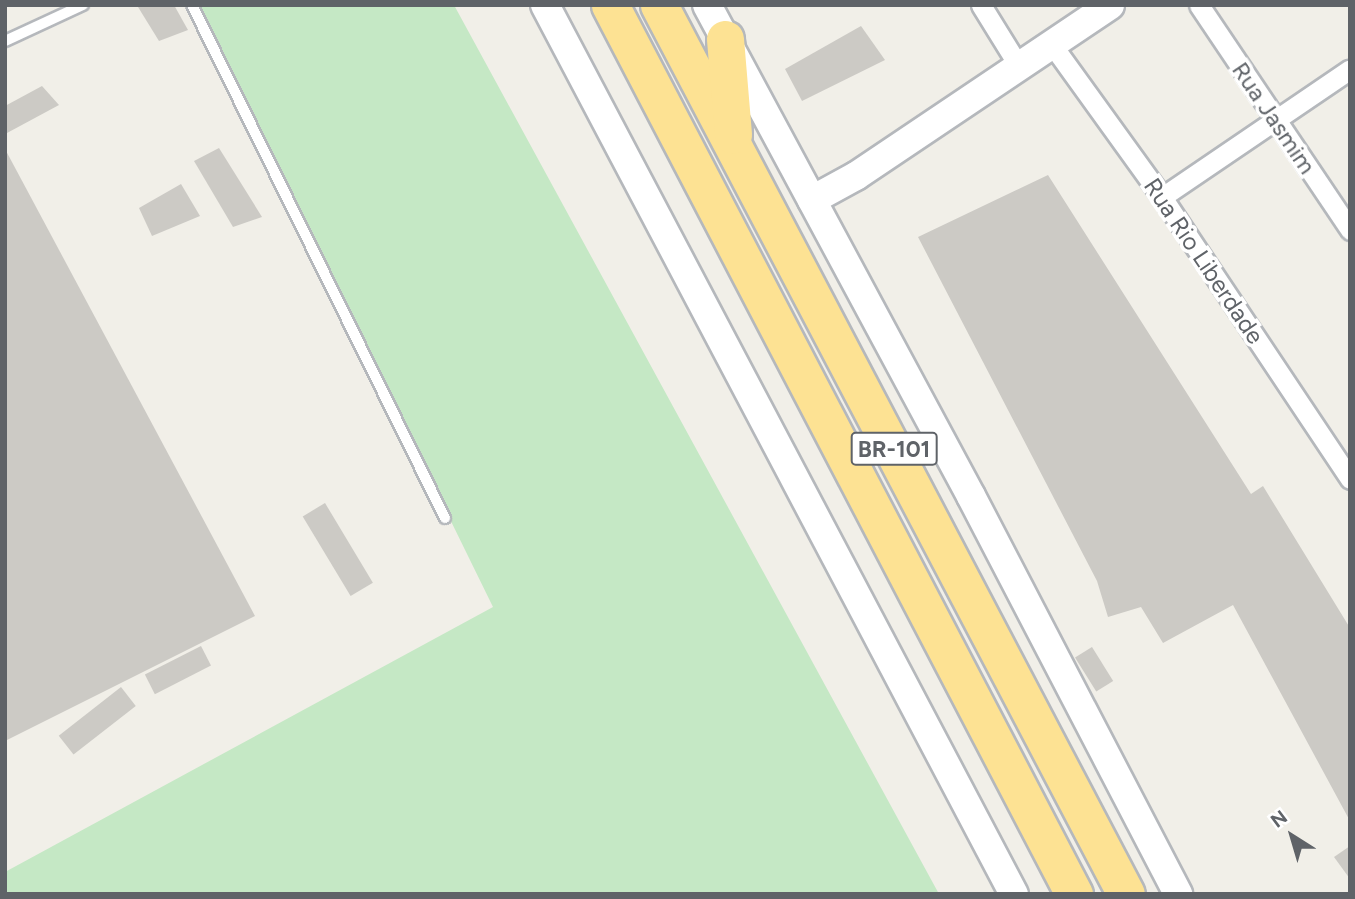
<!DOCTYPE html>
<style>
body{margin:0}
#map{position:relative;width:1355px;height:899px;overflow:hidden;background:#f1efe8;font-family:Figtree,sans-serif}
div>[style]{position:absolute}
.green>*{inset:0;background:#c5e8c5}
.building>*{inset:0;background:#cccac5;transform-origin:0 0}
.roads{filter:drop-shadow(2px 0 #b5b8bc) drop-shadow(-2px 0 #b5b8bc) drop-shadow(0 2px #b5b8bc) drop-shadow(0 -2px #b5b8bc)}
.lane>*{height:10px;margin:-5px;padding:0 5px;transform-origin:5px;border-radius:5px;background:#fff}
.street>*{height:19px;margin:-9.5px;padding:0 9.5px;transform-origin:9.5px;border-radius:9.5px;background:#fff}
.secondary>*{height:28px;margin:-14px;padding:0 14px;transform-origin:14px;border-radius:14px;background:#fff}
.highway>*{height:37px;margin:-18.5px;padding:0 18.5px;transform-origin:18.5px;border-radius:18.5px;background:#fde293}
span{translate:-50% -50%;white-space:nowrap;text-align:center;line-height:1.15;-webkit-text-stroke:7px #fff;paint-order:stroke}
.shield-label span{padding:2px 5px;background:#fff;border:2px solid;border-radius:5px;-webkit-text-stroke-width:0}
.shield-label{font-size:23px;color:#5f6368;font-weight:700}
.street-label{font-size:24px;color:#5f6368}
.frame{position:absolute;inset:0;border:7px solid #5f6368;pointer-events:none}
.north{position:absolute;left:1257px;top:801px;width:70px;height:70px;-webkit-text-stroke:5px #fff;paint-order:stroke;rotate:323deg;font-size:19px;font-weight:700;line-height:28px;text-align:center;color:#5f6368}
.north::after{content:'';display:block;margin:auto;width:24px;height:32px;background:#5f6368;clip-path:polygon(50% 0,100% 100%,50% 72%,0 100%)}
</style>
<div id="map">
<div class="green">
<div style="clip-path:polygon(198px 5px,454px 5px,939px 894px,5px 894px,5px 872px,493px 607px)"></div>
</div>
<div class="building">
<div style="clip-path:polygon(174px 5px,188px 30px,159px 41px,138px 7px)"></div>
<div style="clip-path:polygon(861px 26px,885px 60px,802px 101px,785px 69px)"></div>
<div style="clip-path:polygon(42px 86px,59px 105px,7px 133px,5px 106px)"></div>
<div style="clip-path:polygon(219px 148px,262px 217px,233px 227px,194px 161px)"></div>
<div style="clip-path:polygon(5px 149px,255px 616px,5px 741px)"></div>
<div style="clip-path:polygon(1048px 175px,1251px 494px,1263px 486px,1350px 628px,1350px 821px,1233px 605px,1163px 643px,1141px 607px,1108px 617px,1097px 581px,918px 237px)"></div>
<div style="clip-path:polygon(181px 184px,200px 216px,152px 236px,139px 208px)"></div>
<div style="left:325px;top:503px;width:93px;height:26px;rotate:59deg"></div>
<div style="left:201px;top:646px;width:22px;height:63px;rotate:63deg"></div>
<div style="left:1092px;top:647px;width:40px;height:20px;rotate:58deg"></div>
<div style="left:121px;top:687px;width:24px;height:79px;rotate:52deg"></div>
<div style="clip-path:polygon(1350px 846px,1350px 879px,1334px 857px)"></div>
</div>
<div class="roads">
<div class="lane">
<div style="left:192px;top:5px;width:572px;rotate:63.75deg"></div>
<div style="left:5px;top:41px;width:86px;rotate:-24.8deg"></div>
</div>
<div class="street">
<div style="left:981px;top:5px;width:74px;rotate:58.2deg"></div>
<div style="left:1199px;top:5px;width:271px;rotate:56.1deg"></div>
<div style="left:1053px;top:46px;width:186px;rotate:54.2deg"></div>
<div style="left:1162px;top:197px;width:339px;rotate:56.3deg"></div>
<div style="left:1162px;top:197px;width:227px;rotate:-34.2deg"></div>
</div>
<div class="secondary">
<div style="left:545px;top:5px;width:1005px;rotate:62.19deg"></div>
<div style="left:707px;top:5px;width:557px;rotate:61.73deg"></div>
<div style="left:971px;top:496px;width:449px;rotate:62.5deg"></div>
<div style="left:812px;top:200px;width:50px;rotate:-28.6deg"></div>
<div style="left:856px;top:176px;width:306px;rotate:-33.9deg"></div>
</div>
<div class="highway">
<div style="left:610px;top:5px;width:1003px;rotate:62.44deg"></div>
<div style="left:659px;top:5px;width:1004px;rotate:62.29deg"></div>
<div style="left:725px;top:39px;width:96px;rotate:85.2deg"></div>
</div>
</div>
<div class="shield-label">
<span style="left:894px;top:449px">BR-101</span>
</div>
<div class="street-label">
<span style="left:1274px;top:118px;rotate:56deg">Rua Jasmim</span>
<span style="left:1204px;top:261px;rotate:56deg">Rua Rio Liberdade</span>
</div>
<div class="frame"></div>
<div class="north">N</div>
</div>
